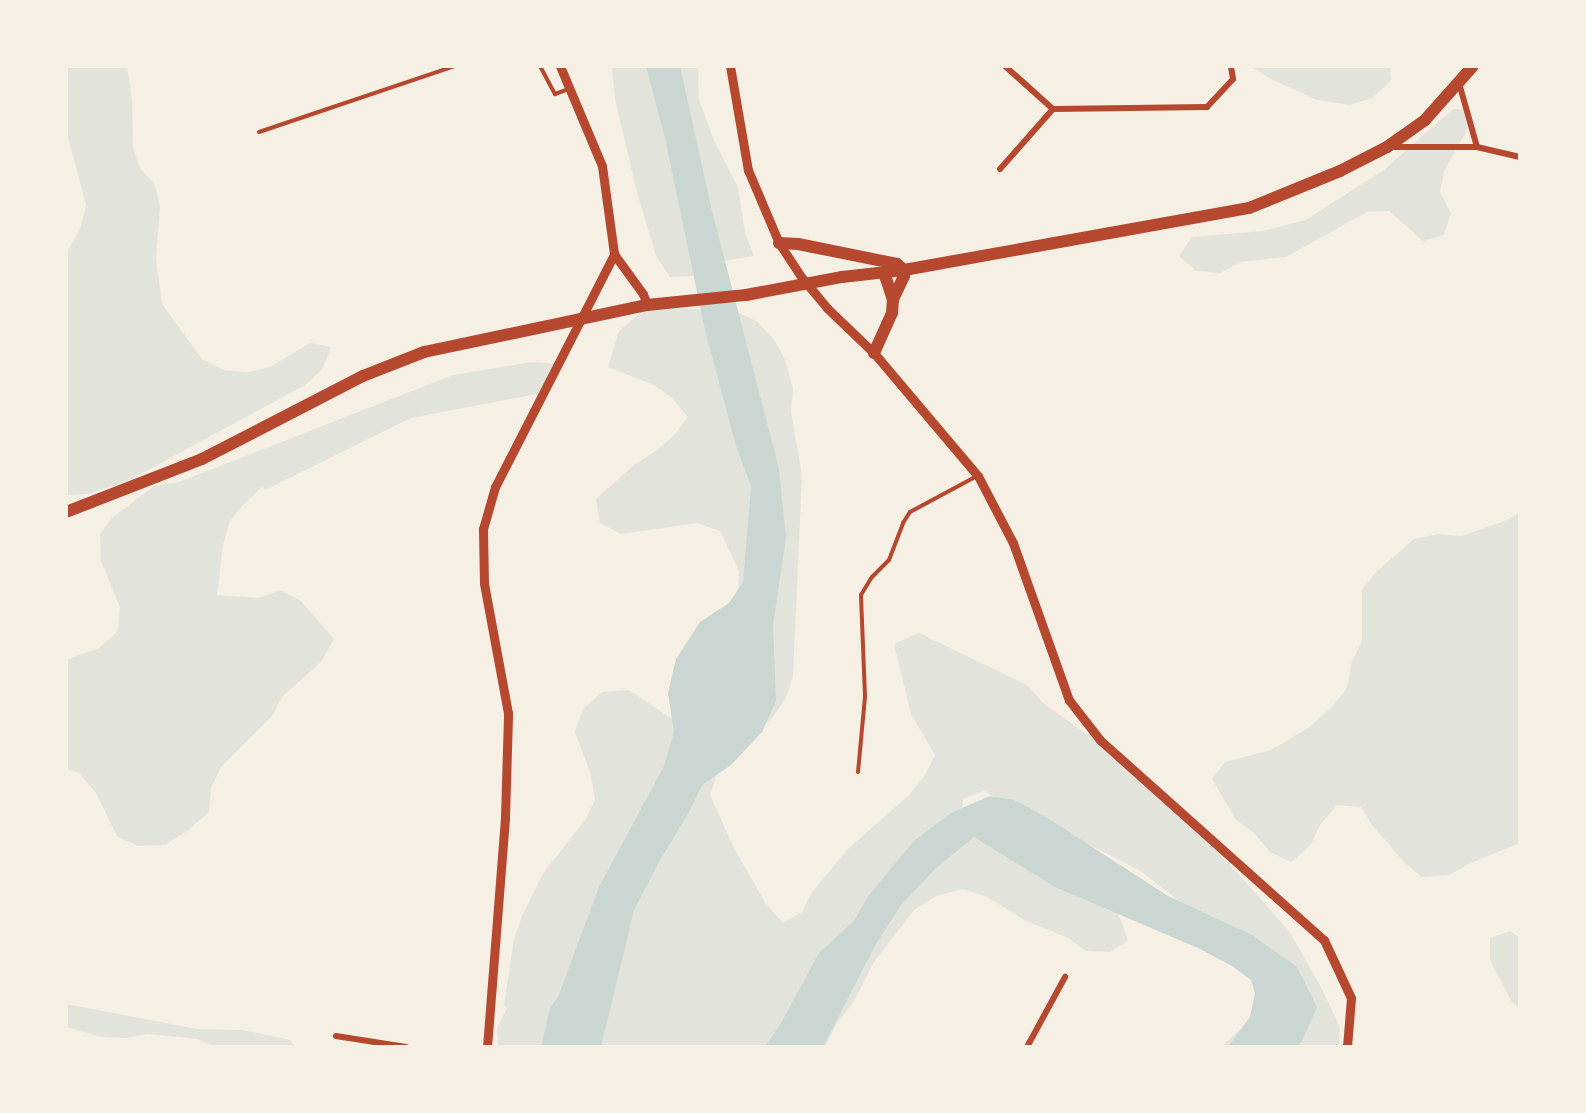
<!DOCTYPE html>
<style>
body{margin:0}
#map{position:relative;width:1586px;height:1113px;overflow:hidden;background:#f6efe4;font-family:"Varela Round",sans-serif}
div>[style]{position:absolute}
.green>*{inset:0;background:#e2e4dc}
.water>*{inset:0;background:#c9d6d2}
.service>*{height:4px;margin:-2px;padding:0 2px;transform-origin:2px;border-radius:2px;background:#b5482f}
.minor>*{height:6px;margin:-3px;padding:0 3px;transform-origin:3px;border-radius:3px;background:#b5482f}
.tertiary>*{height:9px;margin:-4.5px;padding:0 4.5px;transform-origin:4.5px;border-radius:4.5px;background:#b5482f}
.primary>*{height:12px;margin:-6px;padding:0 6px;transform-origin:6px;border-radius:6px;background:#b5482f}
span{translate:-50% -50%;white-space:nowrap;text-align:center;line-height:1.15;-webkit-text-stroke:5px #f6efe4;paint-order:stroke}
.frame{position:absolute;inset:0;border:68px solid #f6efe4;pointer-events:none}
</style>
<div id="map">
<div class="green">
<div style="clip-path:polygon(66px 66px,127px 66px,132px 99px,133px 148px,140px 168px,155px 185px,160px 207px,156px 259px,162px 304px,202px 359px,224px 370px,248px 372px,270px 367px,310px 343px,331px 347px,322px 370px,305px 385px,128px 481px,88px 494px,66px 495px,66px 253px,80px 229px,86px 205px,68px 137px)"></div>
<div style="clip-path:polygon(612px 66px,698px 66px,699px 100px,715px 143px,738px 187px,745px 233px,754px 256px,711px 263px,692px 276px,670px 277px,656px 256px,637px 192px,615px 99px)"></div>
<div style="clip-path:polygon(1250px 66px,1390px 66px,1391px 81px,1372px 98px,1350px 105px,1317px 100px,1271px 79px)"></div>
<div style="clip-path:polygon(1453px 109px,1471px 110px,1466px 132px,1444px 171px,1440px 192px,1451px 213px,1444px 235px,1423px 241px,1389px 211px,1367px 212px,1286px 257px,1241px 262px,1220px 273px,1196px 271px,1179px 256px,1192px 237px,1263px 231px,1306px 220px,1385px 169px)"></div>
<div style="clip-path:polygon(665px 307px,737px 312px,758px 322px,775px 341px,785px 360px,793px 388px,791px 412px,802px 475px,793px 677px,785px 700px,772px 718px,731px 754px,718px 771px,710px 795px,734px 848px,766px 904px,783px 923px,802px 912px,812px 892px,848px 849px,909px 795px,925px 775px,935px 755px,911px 714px,894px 644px,919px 633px,1027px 685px,1044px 704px,1087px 734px,1108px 744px,1170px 797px,1289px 931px,1321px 987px,1340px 1027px,1339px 1047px,1221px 1047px,1243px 1027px,1270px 993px,1173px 896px,1139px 870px,984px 791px,963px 799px,961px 823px,1110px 901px,1121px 920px,1128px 941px,1110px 952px,1086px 951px,1068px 938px,1024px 920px,987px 897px,963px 889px,936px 896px,914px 910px,874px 962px,853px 1003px,837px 1023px,825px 1047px,498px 1047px,497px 1028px,507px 1008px,504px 1005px,514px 939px,522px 916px,542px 875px,585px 820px,595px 800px,591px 775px,575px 732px,583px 709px,602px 692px,629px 690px,684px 727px,738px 595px,739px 571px,720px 531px,697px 523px,621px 534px,600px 523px,596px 499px,634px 465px,656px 451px,675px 434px,688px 417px,672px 398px,654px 385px,608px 367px,619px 331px,641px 312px)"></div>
<div style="clip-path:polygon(532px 362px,556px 364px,542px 393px,411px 418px,265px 490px,262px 487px,244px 504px,230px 521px,223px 545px,217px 595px,259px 598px,280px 590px,301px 601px,334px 639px,321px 662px,283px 696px,272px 716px,221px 767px,211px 788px,209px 812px,187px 831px,165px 845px,138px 846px,117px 836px,96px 793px,79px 773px,66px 769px,66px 660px,99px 648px,118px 631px,120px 607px,101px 561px,100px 534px,113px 517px,154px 486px,179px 482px,453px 375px)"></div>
<div style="clip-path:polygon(1520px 512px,1520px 843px,1468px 864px,1450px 875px,1422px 877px,1405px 863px,1372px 825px,1361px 807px,1337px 805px,1320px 825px,1310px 846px,1291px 862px,1270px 852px,1254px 833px,1236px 820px,1212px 779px,1225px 762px,1271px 750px,1308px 728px,1331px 708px,1347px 688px,1352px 661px,1362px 641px,1362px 590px,1375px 573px,1414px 539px,1438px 534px,1462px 536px,1505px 521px)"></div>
<div style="clip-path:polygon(1510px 931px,1520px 938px,1520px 1009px,1512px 1002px,1490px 960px,1490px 938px)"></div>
<div style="clip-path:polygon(66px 1004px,197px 1029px,243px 1030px,290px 1040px,296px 1047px,215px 1047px,198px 1039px,148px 1034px,126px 1038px,102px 1037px,66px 1027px)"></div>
</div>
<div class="water">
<div style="clip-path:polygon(646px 66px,680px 66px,712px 211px,779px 469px,786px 538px,773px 625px,776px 701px,762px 732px,731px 765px,702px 785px,689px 812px,660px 860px,634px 910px,601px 1047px,541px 1047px,550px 1008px,558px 997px,599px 887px,664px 766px,674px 732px,668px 693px,676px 659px,700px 622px,729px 603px,743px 582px,751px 486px,736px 446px,705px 330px,665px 138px)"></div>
<div style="clip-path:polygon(990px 796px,1014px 800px,1046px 817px,1168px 896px,1252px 935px,1297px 967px,1317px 1007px,1302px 1041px,1297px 1047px,1228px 1047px,1250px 1017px,1255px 993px,1251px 980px,1232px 966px,1198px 948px,1055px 887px,974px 837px,936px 868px,902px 904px,876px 944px,823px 1047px,765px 1047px,781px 1023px,819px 953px,854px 921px,869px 895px,915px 840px,953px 812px)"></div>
</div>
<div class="service">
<div style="left:540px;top:66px;width:32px;rotate:62deg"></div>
<div style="left:555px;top:94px;width:15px;rotate:-20deg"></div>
<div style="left:259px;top:132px;width:207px;rotate:-18.6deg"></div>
<div style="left:858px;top:772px;width:76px;rotate:-84.7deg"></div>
<div style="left:865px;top:696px;width:101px;rotate:-92.3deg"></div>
<div style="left:861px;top:595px;width:21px;rotate:-59deg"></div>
<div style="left:872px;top:577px;width:24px;rotate:-45deg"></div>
<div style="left:889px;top:560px;width:40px;rotate:-69deg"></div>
<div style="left:903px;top:523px;width:13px;rotate:-58deg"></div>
<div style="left:910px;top:512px;width:76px;rotate:-28.2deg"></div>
</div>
<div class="minor">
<div style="left:1005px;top:66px;width:64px;rotate:41.9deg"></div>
<div style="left:1053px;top:109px;width:154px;rotate:-0.7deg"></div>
<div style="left:1207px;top:107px;width:38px;rotate:-47deg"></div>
<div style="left:1233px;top:79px;width:13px;rotate:-99deg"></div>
<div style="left:1459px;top:83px;width:66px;rotate:74.3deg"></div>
<div style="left:1477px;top:147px;width:44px;rotate:13.1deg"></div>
<div style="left:1391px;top:147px;width:86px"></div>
<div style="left:1000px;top:169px;width:80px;rotate:-48.5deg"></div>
<div style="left:336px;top:1036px;width:71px;rotate:8.9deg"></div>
<div style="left:1027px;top:1047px;width:80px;rotate:-61.5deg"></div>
</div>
<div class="tertiary">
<div style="left:560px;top:66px;width:108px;rotate:67.2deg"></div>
<div style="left:602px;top:166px;width:89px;rotate:82.2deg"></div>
<div style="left:614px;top:254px;width:49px;rotate:54.1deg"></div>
<div style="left:643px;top:294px;width:12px;rotate:70deg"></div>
<div style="left:730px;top:66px;width:106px;rotate:80.2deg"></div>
<div style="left:748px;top:170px;width:79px;rotate:67deg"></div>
<div style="left:779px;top:243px;width:42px;rotate:56.7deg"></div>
<div style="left:802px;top:278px;width:39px;rotate:50deg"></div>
<div style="left:827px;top:308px;width:65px;rotate:43.8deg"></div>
<div style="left:874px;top:353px;width:161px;rotate:49.8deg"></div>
<div style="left:978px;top:476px;width:76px;rotate:62.4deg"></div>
<div style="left:1013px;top:543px;width:167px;rotate:70.4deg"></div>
<div style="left:1069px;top:700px;width:51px;rotate:52.2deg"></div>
<div style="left:1100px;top:740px;width:300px;rotate:41.8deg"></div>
<div style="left:1324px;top:940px;width:64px;rotate:65deg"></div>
<div style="left:1351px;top:998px;width:49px;rotate:94.7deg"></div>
<div style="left:487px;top:1047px;width:231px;rotate:-85.5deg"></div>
<div style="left:505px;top:817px;width:104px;rotate:-88.3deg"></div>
<div style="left:508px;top:713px;width:132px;rotate:-100.5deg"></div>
<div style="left:484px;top:583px;width:54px;rotate:-91.1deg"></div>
<div style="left:483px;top:529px;width:44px;rotate:-74.1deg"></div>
<div style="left:495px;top:487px;width:262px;rotate:-62.9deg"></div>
</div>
<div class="primary">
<div style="left:779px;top:243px;width:19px;rotate:3deg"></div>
<div style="left:798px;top:244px;width:101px;rotate:11.4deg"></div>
<div style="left:897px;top:264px;width:9px;rotate:41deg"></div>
<div style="left:904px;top:270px;width:6px;rotate:90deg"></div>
<div style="left:904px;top:276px;width:26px;rotate:115deg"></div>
<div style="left:874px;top:353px;width:44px;rotate:-65.8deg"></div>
<div style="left:892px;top:313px;width:13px;rotate:-86deg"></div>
<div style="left:893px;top:300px;width:29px;rotate:-108deg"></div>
<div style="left:66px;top:512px;width:146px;rotate:-21.3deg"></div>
<div style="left:202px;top:459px;width:181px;rotate:-27.3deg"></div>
<div style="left:363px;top:376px;width:66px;rotate:-21.5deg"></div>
<div style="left:424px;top:352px;width:228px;rotate:-11.9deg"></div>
<div style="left:647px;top:305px;width:100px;rotate:-5.8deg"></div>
<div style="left:746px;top:295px;width:98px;rotate:-10.6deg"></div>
<div style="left:842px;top:277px;width:62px;rotate:-6.4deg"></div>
<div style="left:904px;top:270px;width:351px;rotate:-10.2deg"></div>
<div style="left:1249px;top:208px;width:98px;rotate:-22.1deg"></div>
<div style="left:1340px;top:171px;width:53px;rotate:-27.1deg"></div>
<div style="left:1387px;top:147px;width:47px;rotate:-35.4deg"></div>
<div style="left:1425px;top:120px;width:72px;rotate:-48.4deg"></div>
</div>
<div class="frame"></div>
</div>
